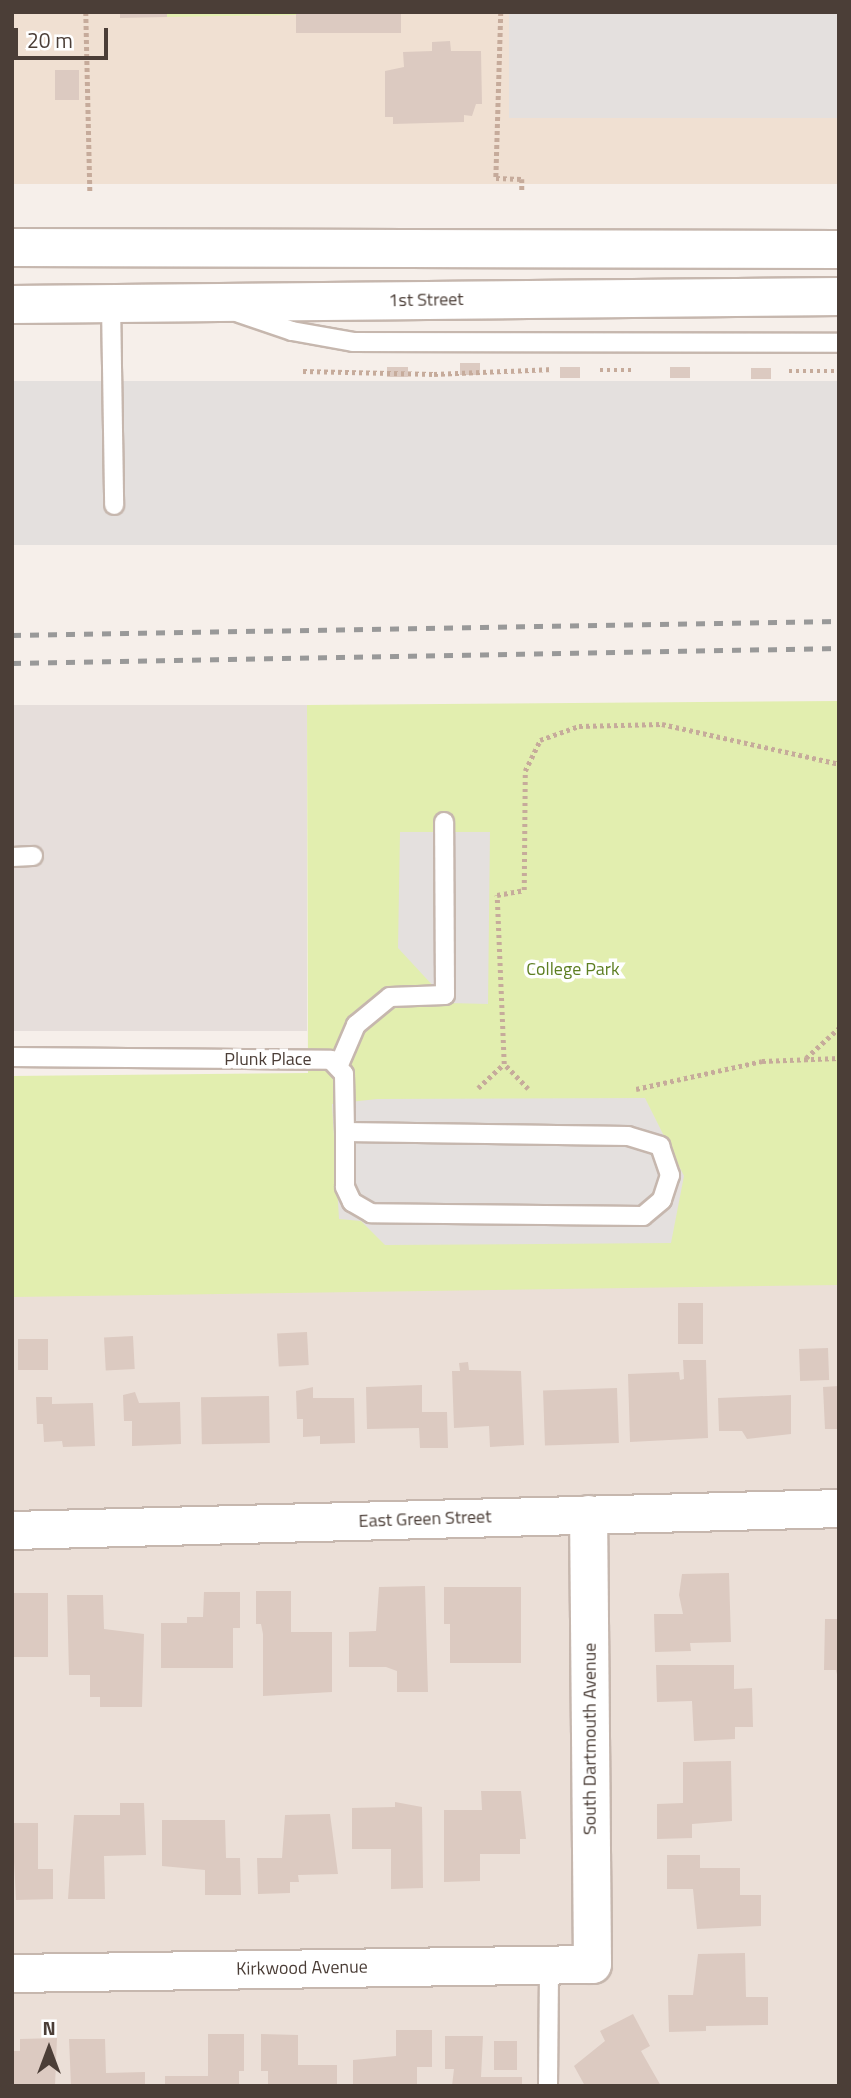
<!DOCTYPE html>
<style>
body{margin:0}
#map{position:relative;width:851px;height:2098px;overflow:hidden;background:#f6efea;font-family:"Titillium Web",sans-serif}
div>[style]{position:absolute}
.residential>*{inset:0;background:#ebdfd7;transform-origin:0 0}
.industrial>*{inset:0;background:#e6dedb;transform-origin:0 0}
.education>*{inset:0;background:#f0e0d2;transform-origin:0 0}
.green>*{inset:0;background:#e2eeaf}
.parking>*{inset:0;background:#e4e0de;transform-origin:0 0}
.building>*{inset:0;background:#dccac1;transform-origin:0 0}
.path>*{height:4.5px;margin-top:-2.25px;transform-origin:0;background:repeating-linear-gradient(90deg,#c6ab9b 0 3.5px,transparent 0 7px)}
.roads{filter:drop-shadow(2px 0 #c6b7ae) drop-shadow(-2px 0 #c6b7ae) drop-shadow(0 2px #c6b7ae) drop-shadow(0 -2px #c6b7ae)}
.service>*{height:18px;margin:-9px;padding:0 9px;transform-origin:9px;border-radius:9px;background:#fff}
.minor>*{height:37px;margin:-18.5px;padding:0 18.5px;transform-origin:18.5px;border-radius:18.5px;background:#fff}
.rail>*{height:5px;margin-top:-2.5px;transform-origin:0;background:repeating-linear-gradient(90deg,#999 0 9px,transparent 0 18px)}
span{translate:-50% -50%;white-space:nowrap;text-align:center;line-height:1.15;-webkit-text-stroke:7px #fff;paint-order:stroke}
.street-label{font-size:18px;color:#4b3e37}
.park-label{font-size:18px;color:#5d7e22}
.frame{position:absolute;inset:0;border:14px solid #4b3e37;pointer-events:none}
.north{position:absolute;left:14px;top:2014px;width:70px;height:70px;-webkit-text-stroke:5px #fff;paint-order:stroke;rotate:0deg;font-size:19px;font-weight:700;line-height:28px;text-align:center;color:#4b3e37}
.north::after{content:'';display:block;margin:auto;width:24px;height:32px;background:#4b3e37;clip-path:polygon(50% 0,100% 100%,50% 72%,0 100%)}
.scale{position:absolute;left:14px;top:28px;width:94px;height:32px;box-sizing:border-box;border:4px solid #4b3e37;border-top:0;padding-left:9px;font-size:21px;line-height:24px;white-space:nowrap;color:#4b3e37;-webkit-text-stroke:5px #fff;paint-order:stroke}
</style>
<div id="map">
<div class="residential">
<div style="left:839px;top:1285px;width:801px;height:827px;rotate:90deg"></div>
</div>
<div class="industrial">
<div style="left:307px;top:705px;width:326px;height:295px;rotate:90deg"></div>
</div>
<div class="education">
<div style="left:12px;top:12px;width:827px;height:172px"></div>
</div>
<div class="green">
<div style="clip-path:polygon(167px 12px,296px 12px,296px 15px,167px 17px)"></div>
<div style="clip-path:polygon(839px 701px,839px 1285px,12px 1297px,12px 1076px,308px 1073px,307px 705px)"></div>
</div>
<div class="parking">
<div style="left:509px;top:12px;width:330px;height:106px"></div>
<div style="left:839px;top:381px;width:164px;height:827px;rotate:90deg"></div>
<div style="clip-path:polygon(400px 832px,490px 832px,488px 1004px,449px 1003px,398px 948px)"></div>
<div style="clip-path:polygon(645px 1098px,684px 1176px,671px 1243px,385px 1245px,361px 1221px,339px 1219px,332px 1104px,377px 1099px)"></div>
</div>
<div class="building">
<div style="clip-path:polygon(120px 12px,167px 12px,167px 17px,120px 18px)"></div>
<div style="left:296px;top:12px;width:105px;height:21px"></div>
<div style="clip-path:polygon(450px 41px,451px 51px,481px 51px,482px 104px,476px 104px,472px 116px,464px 115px,464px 122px,393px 124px,393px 117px,385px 117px,385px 71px,404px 67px,403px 52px,432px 51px,432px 42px)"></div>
<div style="left:55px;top:70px;width:24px;height:30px"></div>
<div style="left:460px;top:363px;width:20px;height:12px"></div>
<div style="left:387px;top:367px;width:21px;height:10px"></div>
<div style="left:560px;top:367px;width:20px;height:11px"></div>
<div style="left:670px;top:367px;width:20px;height:11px"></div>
<div style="left:751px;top:368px;width:20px;height:11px"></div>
<div style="left:678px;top:1303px;width:25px;height:41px"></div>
<div style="left:307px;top:1332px;width:33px;height:30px;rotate:87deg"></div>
<div style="left:133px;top:1336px;width:33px;height:29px;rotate:87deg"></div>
<div style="left:48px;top:1339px;width:31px;height:30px;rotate:90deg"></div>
<div style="left:828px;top:1348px;width:32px;height:29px;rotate:88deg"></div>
<div style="clip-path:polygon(683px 1360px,706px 1360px,708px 1438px,630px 1442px,628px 1374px,679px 1372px,680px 1380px,684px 1379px)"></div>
<div style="clip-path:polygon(468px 1362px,469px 1370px,521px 1371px,524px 1445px,490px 1447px,489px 1426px,454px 1428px,452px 1371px,460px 1371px,459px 1363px)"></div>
<div style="clip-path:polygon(422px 1385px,422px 1412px,447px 1412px,448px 1448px,420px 1448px,419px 1428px,367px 1429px,366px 1387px)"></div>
<div style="clip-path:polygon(839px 1386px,839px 1429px,825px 1429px,823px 1387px)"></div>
<div style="clip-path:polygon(313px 1387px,313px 1398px,354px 1398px,355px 1443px,320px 1444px,320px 1436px,303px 1437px,303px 1419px,297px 1419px,296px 1391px)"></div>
<div style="left:617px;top:1388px;width:55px;height:74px;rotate:88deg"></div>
<div style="clip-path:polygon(135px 1392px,139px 1403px,180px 1402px,181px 1444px,132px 1446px,132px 1421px,124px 1421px,123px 1395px)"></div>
<div style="clip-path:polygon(791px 1395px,791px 1434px,747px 1439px,742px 1431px,719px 1431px,718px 1398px)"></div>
<div style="left:269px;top:1396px;width:47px;height:68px;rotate:89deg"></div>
<div style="clip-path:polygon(36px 1397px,52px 1397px,52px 1404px,93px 1403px,95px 1446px,63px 1447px,62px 1441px,44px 1442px,43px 1424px,37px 1424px)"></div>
<div style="clip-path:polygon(729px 1573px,731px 1642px,690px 1643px,691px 1651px,655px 1652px,654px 1614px,683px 1614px,679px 1595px,682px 1574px)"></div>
<div style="clip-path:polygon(425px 1586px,428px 1692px,397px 1692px,397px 1671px,386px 1667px,349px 1667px,349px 1632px,376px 1631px,379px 1587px)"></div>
<div style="clip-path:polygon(444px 1587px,521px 1587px,521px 1663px,450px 1663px,450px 1624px,444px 1624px)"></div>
<div style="clip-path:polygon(256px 1591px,291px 1591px,291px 1632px,332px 1632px,332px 1692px,263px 1696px,263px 1634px,261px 1624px,256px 1624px)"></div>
<div style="clip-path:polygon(204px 1592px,240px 1592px,240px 1628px,233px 1628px,233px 1668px,161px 1668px,161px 1623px,187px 1623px,187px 1617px,203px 1617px)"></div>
<div style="left:12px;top:1593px;width:36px;height:64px"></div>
<div style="clip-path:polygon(67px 1595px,103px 1595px,104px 1629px,144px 1634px,142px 1707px,100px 1707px,100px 1697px,90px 1697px,90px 1675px,69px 1675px)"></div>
<div style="clip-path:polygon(825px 1619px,839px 1619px,839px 1683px,836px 1670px,824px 1670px)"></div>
<div style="clip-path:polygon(656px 1665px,734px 1665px,734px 1689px,752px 1688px,753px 1727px,735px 1727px,735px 1739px,694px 1741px,692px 1701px,657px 1702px)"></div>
<div style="clip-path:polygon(731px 1761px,732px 1821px,692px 1824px,692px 1838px,657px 1839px,657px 1804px,683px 1803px,683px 1762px)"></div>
<div style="clip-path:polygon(481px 1791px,521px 1791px,526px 1839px,520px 1839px,520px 1854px,480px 1854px,480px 1881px,444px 1882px,444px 1810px,482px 1810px)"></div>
<div style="clip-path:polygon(395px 1802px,422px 1807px,423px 1888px,391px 1889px,391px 1849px,352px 1849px,352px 1808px,395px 1807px)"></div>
<div style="clip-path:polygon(120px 1803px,144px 1803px,146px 1855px,104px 1856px,105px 1899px,68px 1899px,74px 1815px,120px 1815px)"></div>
<div style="clip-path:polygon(330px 1814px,338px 1874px,298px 1875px,299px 1882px,290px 1882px,290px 1893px,258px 1894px,257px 1858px,282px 1858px,285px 1815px)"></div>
<div style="clip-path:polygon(162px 1820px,225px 1820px,226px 1858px,240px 1858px,241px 1895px,205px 1895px,205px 1870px,162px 1866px)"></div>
<div style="clip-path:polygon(12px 1823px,38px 1823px,38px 1869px,53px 1869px,53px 1899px,16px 1900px)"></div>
<div style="clip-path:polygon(667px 1855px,700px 1855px,700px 1868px,740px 1868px,740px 1895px,761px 1895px,761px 1926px,697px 1929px,693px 1889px,667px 1889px)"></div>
<div style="clip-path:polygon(745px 1953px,746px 1997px,768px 1997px,768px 2025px,706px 2026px,706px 2031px,669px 2032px,668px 1995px,693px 1995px,698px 1954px)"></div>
<div style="clip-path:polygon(633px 2014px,650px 2046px,641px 2051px,661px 2086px,585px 2086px,574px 2066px,605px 2041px,600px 2031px)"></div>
<div style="clip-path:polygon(396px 2030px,432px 2030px,432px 2067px,417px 2067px,417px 2086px,353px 2086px,353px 2060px,396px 2056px)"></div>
<div style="clip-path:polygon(208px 2034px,244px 2034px,244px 2071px,239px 2071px,239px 2086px,165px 2086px,165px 2076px,208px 2076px)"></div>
<div style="clip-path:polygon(261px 2034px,298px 2035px,298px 2065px,337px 2065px,337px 2086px,268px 2086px,268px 2071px,261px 2071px)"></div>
<div style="clip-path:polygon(445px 2036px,483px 2036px,481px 2077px,522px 2077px,522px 2086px,452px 2086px,454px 2069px,445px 2069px)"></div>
<div style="clip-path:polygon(57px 2038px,55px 2086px,12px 2086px,12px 2051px,20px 2051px,20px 2039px)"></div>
<div style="clip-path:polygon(69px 2039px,105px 2039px,106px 2073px,145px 2072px,145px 2086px,71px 2086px)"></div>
<div style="left:494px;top:2041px;width:23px;height:29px"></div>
</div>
<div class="path">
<div style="left:86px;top:12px;width:179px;rotate:88.7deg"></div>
<div style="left:501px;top:12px;width:166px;rotate:91.7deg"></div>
<div style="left:496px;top:178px;width:26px;rotate:2deg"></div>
<div style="left:522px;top:179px;width:11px;rotate:90deg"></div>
<div style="left:600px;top:370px;width:33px"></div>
<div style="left:303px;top:371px;width:131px;rotate:1.3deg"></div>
<div style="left:434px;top:374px;width:119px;rotate:-2.4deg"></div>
<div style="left:789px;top:371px;width:50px"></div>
<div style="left:806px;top:1058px;width:45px;rotate:-42.3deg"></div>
<div style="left:478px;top:1088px;width:35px;rotate:-43deg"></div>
<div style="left:528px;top:1089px;width:35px;rotate:-134deg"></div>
<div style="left:504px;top:1064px;width:169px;rotate:-92.4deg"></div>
<div style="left:497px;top:895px;width:27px;rotate:-10deg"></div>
<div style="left:524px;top:890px;width:119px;rotate:-89.5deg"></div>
<div style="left:525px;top:771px;width:34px;rotate:-64deg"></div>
<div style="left:540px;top:740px;width:41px;rotate:-19.7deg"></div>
<div style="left:579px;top:726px;width:83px;rotate:-1.4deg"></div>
<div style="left:662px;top:724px;width:181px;rotate:12.7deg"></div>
<div style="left:636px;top:1089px;width:129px;rotate:-12.5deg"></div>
<div style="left:762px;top:1061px;width:77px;rotate:-2.2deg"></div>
</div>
<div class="roads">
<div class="service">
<div style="left:111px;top:303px;width:202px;rotate:89.1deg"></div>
<div style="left:239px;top:313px;width:56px;rotate:18.8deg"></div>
<div style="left:292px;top:331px;width:62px;rotate:10.2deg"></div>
<div style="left:353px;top:342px;width:486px;rotate:0.1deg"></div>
<div style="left:12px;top:857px;width:21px;rotate:-3deg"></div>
<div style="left:12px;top:1057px;width:319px;rotate:0.5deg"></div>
<div style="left:331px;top:1060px;width:19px;rotate:47deg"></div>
<div style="left:344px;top:1074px;width:58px;rotate:89deg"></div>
<div style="left:345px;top:1132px;width:283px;rotate:0.8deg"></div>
<div style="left:628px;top:1136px;width:34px;rotate:17deg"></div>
<div style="left:660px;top:1146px;width:31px;rotate:71deg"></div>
<div style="left:670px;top:1175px;width:26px;rotate:108deg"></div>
<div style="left:662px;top:1200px;width:25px;rotate:140deg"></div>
<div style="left:643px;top:1216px;width:272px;rotate:-179.4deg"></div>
<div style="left:371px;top:1213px;width:22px;rotate:-150deg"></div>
<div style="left:352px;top:1202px;width:17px;rotate:-115deg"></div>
<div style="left:345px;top:1187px;width:55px;rotate:-90deg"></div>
<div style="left:338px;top:1067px;width:46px;rotate:-66.8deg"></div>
<div style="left:356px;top:1025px;width:44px;rotate:-39.5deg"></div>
<div style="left:390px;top:997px;width:55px;rotate:-2.1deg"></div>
<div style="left:445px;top:995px;width:173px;rotate:-90.3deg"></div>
<div style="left:548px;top:2086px;width:121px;rotate:-89.5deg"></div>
</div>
<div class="minor">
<div style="left:12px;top:247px;width:827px;rotate:0.14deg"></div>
<div style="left:12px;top:304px;width:827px;rotate:-0.55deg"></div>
<div style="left:12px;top:1530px;width:827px;rotate:-1.52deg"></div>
<div style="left:12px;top:1973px;width:580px;rotate:-0.89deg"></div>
<div style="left:592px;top:1964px;width:450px;rotate:-90.5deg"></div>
</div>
</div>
<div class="rail">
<div style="left:12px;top:635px;width:827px;rotate:-0.97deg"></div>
<div style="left:12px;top:663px;width:827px;rotate:-1.04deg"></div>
</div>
<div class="street-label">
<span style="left:426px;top:300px;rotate:-1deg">1st Street</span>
<span style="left:268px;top:1059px">Plunk Place</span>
<span style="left:425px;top:1519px;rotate:-2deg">East Green Street</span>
<span style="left:590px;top:1739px;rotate:-90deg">South Dartmouth Avenue</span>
<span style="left:302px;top:1968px;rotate:-1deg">Kirkwood Avenue</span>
</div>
<div class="park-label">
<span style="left:573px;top:969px">College Park</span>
</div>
<div class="frame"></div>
<div class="north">N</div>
<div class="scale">20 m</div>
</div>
